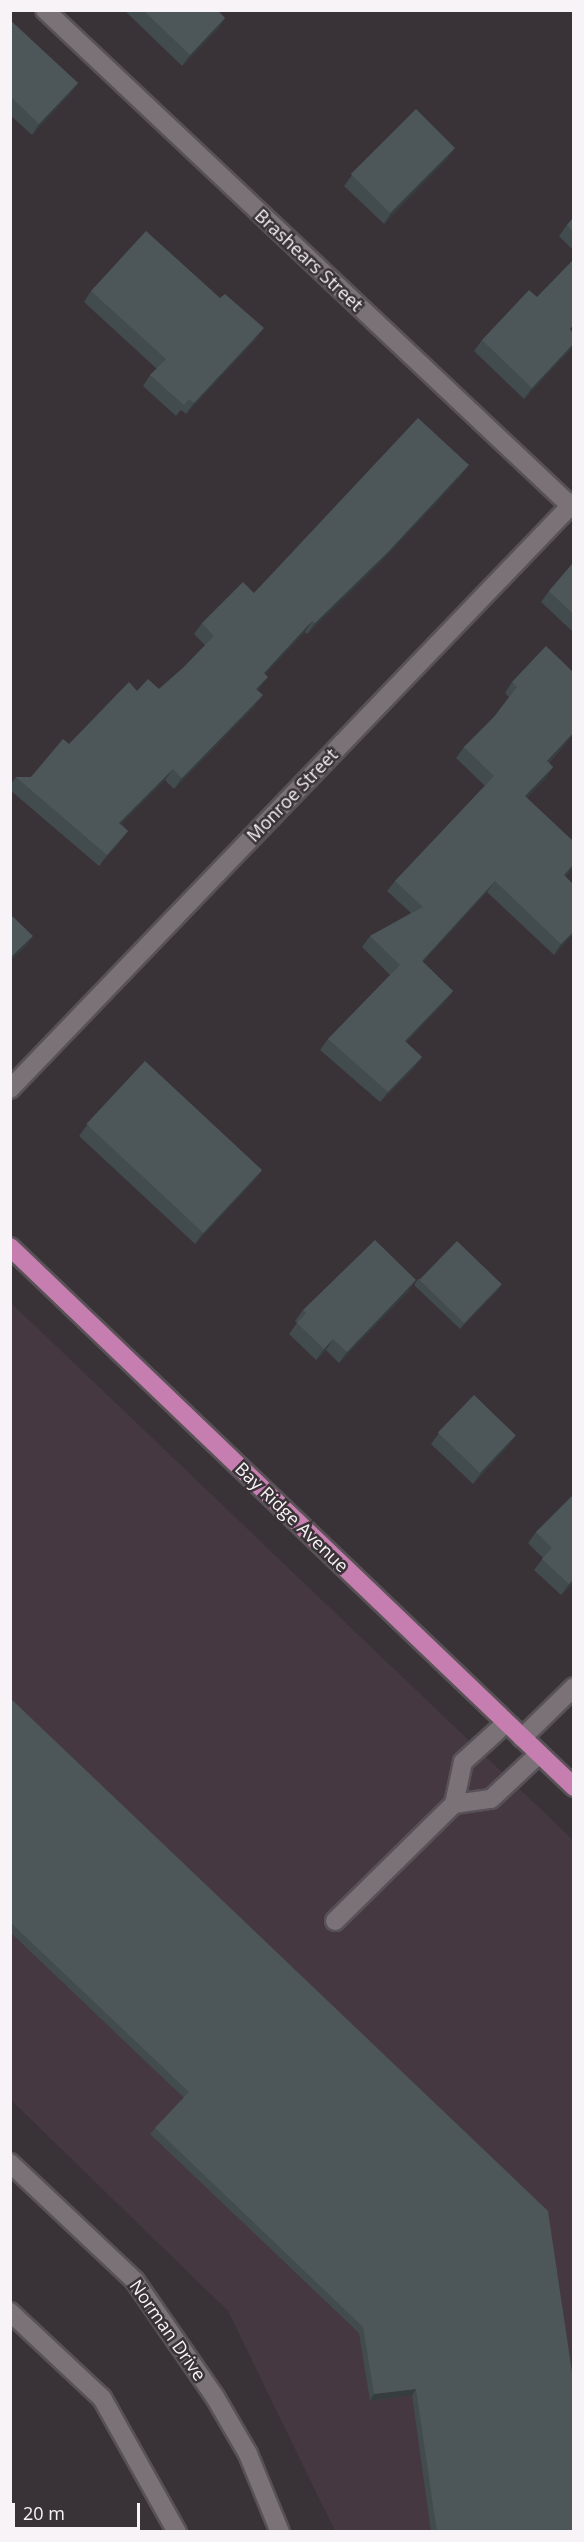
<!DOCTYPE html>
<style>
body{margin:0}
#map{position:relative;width:584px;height:2542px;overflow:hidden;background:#393236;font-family:"Open Sans",sans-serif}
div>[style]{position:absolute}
.built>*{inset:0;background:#463841}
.roads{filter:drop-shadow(2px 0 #585256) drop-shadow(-2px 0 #585256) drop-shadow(0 2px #585256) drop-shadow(0 -2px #585256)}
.minor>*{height:18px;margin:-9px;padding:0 9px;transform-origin:9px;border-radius:9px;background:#7b7277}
.major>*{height:18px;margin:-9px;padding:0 9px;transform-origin:9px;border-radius:9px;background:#c67daf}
.wall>*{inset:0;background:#424b4d}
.shaded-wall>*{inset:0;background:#363d3f}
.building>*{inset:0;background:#4d575a;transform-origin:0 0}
span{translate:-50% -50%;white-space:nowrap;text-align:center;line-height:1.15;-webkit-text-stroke:5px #393236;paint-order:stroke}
.street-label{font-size:18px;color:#f8f3f6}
.frame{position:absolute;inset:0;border:12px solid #f8f3f6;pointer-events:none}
.scale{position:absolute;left:12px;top:2503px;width:128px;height:27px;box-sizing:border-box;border:3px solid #f8f3f6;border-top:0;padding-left:8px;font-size:18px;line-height:21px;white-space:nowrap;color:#f8f3f6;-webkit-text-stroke:4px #393236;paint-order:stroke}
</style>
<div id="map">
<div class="built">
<div style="clip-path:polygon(10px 1302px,573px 1840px,573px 2531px,335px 2531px,228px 2311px,11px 2100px)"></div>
</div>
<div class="roads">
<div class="minor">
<div style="left:45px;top:10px;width:727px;rotate:43.33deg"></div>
<div style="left:10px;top:1089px;width:814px;rotate:-46.14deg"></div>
<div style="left:522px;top:1738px;width:73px;rotate:-44.4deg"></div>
<div style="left:454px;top:1804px;width:37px;rotate:-8deg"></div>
<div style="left:491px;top:1799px;width:66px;rotate:-43.2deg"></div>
<div style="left:335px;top:1921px;width:167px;rotate:-44.5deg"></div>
<div style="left:454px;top:1804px;width:43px;rotate:-77.9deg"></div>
<div style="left:463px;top:1762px;width:58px;rotate:-42.2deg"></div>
<div style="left:10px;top:2163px;width:172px;rotate:43.3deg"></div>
<div style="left:135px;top:2281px;width:141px;rotate:55.4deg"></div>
<div style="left:215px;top:2397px;width:66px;rotate:59.9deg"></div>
<div style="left:248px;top:2454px;width:84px;rotate:67.7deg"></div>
<div style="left:10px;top:2312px;width:126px;rotate:43.1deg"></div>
<div style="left:102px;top:2398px;width:154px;rotate:60.8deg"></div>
</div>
<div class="major">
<div style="left:10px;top:1247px;width:781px;rotate:43.75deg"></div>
</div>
</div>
<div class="wall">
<div style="clip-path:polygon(124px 10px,217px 10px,225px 18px,218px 29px,182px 66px)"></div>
<div style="clip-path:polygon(10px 20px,78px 83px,70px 94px,32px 135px,10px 115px)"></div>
<div style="clip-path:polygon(455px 148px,447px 159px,384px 224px,344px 186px,352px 175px)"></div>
<div style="clip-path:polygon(573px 218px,573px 250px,559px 236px,567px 225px)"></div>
<div style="clip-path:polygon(91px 291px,256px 339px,186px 414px,181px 410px,176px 416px,143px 386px,150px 375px,157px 369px,84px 302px)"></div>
<div style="clip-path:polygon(571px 330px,571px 349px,524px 399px,474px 351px,482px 340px)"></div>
<div style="clip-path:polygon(461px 476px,379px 564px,307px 634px,305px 632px,265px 674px,260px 688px,258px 690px,255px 706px,174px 789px,165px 780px,121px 824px,128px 831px,120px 842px,99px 866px,10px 790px,10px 785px,16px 777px,31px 777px,69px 744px,137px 691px,159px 689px,184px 667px,205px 645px,194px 634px,202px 623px)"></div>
<div style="clip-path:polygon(573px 563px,573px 632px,541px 602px,549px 591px)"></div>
<div style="clip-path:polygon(512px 682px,573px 735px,549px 763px,553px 767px,546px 778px,527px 798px,573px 868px,566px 876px,573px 934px,554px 955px,487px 892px,423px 962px,453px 991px,445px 1002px,406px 1042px,422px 1057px,414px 1068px,380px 1102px,320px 1050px,328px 1039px,390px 975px,362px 947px,370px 936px,411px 913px,387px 891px,395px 881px,485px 786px,456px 758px,464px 747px,494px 717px,509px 697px,505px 693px)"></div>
<div style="clip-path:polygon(87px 1125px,262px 1170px,254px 1181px,195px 1244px,79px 1136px)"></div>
<div style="clip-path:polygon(418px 1279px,502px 1284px,498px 1290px,460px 1329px,414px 1285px)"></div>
<div style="clip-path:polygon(409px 1291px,339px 1363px,326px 1350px,316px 1360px,289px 1334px,297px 1323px,295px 1321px,303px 1310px)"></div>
<div style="clip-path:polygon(439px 1433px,516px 1435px,508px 1446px,473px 1484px,431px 1444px)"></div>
<div style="clip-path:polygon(573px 1495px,573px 1583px,561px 1595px,534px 1570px,543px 1558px,528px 1543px,536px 1532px)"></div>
<div style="clip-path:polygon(10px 1698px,573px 2532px,431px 2532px,412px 2395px,370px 2401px,359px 2333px,150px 2134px,155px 2128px,184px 2098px,10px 1932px)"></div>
</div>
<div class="shaded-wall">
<div style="clip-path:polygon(225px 18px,218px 29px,182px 66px,190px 55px)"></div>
<div style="clip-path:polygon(78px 83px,70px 94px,32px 135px,39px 124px)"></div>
<div style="clip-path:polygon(455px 148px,447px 159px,384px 224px,391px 213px)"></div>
<div style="clip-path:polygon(264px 328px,256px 339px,186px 414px,194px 403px)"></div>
<div style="clip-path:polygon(573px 344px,573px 346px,571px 349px,524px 399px,532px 388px)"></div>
<div style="clip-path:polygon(469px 465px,461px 476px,379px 564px,307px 634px,315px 623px)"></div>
<div style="clip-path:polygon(312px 621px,305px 632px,256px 684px,264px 673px)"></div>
<div style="clip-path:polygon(268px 677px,260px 688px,248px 700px,256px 689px)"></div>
<div style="clip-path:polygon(263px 695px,255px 706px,174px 789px,182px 778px)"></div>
<div style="clip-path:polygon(573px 733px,573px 735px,540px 772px,547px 761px)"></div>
<div style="clip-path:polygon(553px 767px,546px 778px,518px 807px,525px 796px)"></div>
<div style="clip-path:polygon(173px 769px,165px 780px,112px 834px,119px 823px)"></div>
<div style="clip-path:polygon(128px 831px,120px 842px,99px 866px,107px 855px)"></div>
<div style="clip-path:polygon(573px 865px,573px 868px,557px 885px,564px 875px)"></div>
<div style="clip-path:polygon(495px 881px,487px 892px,414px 972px,422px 961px)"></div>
<div style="clip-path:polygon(573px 932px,573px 934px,554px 955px,561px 944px)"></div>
<div style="clip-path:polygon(33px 936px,26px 947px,10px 961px,10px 958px)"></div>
<div style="clip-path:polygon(453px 991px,445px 1002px,397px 1051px,405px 1041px)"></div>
<div style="clip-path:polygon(422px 1057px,414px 1068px,380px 1102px,388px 1092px)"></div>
<div style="clip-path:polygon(262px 1170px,254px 1181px,195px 1244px,203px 1233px)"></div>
<div style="clip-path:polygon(416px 1280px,409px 1291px,339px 1363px,347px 1352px)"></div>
<div style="clip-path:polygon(502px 1284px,498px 1290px,460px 1329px,465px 1323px)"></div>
<div style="clip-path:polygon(333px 1339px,326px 1350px,316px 1360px,324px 1349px)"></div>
<div style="clip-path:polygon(516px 1435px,508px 1446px,473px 1484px,481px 1473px)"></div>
<div style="clip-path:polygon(573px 1580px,573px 1583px,561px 1595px,569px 1584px)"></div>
<div style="clip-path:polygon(416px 2389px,412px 2395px,370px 2401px,374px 2394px)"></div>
</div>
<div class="building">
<div style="clip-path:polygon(143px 10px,217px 10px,225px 18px,190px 55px)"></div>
<div style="clip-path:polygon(10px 20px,78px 83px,39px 124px,10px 96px)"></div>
<div style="left:416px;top:109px;width:55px;height:92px;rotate:45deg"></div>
<div style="clip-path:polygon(573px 218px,573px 232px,567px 225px)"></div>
<div style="clip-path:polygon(146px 231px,220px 298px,225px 294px,264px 328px,194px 403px,189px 399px,184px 405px,150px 375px,166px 359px,91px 291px)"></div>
<div style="clip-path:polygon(573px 260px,573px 325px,570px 329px,573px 333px,573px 344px,532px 388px,482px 340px,529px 290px,537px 297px)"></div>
<div style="clip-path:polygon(418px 418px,469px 465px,387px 553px,315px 623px,312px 621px,264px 673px,268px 677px,256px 689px,263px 695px,182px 778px,173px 769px,119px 823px,128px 831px,107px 855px,16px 777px,31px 777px,63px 739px,69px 744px,129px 682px,137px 691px,148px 679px,159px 689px,184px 667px,214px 636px,202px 623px,243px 582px,254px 593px)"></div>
<div style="clip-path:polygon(573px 563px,573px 614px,549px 591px)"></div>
<div style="clip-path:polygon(546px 646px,573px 672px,573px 733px,547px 761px,553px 767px,525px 796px,573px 841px,573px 865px,564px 875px,573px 884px,573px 932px,561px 944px,495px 881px,422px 961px,453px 991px,405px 1041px,422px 1057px,388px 1092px,328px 1039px,400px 965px,370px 936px,423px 907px,395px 881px,494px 776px,464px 747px,494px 717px,517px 687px,512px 682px)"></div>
<div style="clip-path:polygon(10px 914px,33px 936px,10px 958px)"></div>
<div style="left:145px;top:1061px;width:160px;height:86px;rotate:43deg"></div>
<div style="clip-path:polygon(375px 1240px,416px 1280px,347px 1352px,333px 1339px,324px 1349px,297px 1323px,306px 1313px,303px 1310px)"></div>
<div style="left:457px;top:1241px;width:62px;height:54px;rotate:44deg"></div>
<div style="left:474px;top:1395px;width:58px;height:52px;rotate:44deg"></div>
<div style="clip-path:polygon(573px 1495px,573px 1580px,569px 1584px,542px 1559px,552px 1548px,536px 1532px)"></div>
<div style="clip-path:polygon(10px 1698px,548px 2211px,573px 2379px,573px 2532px,437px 2532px,416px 2389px,374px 2394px,363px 2327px,155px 2128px,189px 2092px,10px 1922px)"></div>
</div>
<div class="street-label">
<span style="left:309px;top:260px;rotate:43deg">Brashears Street</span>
<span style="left:292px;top:795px;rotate:-46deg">Monroe Street</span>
<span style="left:292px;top:1517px;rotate:44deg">Bay Ridge Avenue</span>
<span style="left:168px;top:2330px;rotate:55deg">Norman Drive</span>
</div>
<div class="frame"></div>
<div class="scale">20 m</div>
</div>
